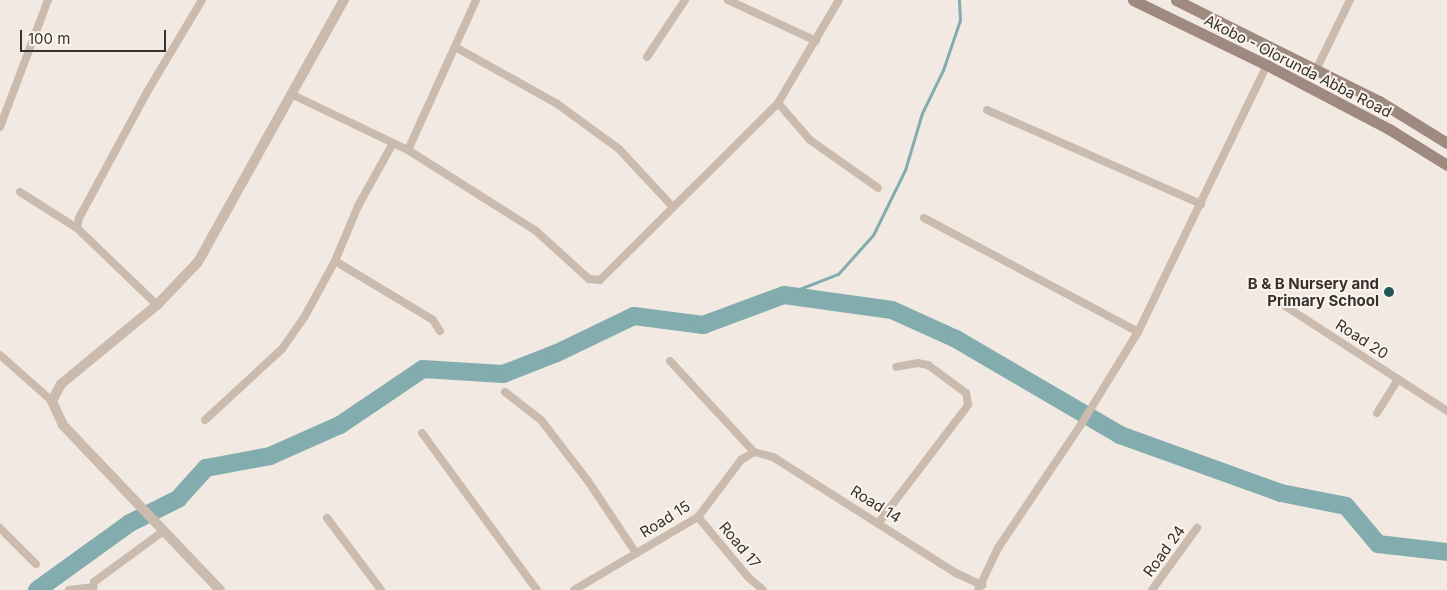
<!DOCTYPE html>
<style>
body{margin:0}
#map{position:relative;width:1447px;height:590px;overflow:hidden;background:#f2eae2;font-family:Inter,sans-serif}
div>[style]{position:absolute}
.stream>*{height:3px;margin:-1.5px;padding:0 1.5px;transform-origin:1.5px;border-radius:1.5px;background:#82acae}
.river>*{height:18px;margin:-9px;padding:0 9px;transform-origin:9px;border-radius:9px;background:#82acae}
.minor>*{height:8px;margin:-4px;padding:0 4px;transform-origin:4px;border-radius:4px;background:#cabbae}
.tertiary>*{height:10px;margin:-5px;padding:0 5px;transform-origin:5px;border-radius:5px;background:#cabbae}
.secondary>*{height:11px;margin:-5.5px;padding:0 5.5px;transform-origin:5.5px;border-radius:5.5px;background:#9e8a7f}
.dots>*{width:14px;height:14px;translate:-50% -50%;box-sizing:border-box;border:2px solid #faf4ee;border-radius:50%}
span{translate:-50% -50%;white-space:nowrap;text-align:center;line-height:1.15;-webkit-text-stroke:4px #faf4ee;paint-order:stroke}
.street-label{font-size:15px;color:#39302c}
.poi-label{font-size:15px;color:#39302c;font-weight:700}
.right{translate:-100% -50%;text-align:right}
.scale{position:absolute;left:20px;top:30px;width:146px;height:22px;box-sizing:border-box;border:2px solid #39302c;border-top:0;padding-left:6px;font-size:15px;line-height:18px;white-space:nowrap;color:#39302c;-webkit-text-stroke:4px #faf4ee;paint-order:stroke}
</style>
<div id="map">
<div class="stream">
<div style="left:784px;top:295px;width:58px;rotate:-21.3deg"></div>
<div style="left:838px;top:274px;width:52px;rotate:-48.1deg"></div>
<div style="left:873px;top:235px;width:72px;rotate:-63.8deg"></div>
<div style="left:905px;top:170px;width:59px;rotate:-73.4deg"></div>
<div style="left:922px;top:113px;width:48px;rotate:-64deg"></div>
<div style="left:943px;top:70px;width:53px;rotate:-71.2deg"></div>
<div style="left:960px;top:20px;width:20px;rotate:-93deg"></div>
</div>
<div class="river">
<div style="left:37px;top:590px;width:115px;rotate:-35.8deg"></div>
<div style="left:130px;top:523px;width:54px;rotate:-26.6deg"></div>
<div style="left:178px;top:499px;width:42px;rotate:-47.9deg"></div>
<div style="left:206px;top:468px;width:65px;rotate:-10.6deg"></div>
<div style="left:270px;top:456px;width:77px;rotate:-23.9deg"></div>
<div style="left:340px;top:425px;width:100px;rotate:-34deg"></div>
<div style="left:423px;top:369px;width:80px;rotate:3.6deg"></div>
<div style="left:503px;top:374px;width:58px;rotate:-21.3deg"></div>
<div style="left:557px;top:353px;width:85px;rotate:-25.7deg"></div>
<div style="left:634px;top:316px;width:70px;rotate:7.4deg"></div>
<div style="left:703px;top:325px;width:86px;rotate:-20.3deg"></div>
<div style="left:784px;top:295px;width:109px;rotate:7.9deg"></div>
<div style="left:892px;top:310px;width:70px;rotate:24.4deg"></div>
<div style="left:956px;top:339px;width:190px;rotate:30.3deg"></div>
<div style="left:1120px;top:435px;width:171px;rotate:19.8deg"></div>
<div style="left:1281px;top:493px;width:66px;rotate:11.3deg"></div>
<div style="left:1346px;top:506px;width:50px;rotate:49.9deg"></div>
<div style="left:1378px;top:544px;width:69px;rotate:6.6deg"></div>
</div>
<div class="minor">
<div style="left:728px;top:0;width:97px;rotate:25deg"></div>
<div style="left:457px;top:48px;width:113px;rotate:29.1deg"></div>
<div style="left:556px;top:103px;width:78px;rotate:36.1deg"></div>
<div style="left:619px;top:149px;width:78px;rotate:47.1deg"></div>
<div style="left:647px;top:57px;width:69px;rotate:-56.3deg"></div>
<div style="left:1316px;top:70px;width:78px;rotate:-64.1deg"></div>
<div style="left:293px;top:95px;width:127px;rotate:25.6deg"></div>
<div style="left:408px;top:150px;width:151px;rotate:32.3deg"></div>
<div style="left:536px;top:231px;width:72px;rotate:42.2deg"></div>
<div style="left:589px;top:279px;width:11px;rotate:5deg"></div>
<div style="left:600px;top:280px;width:251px;rotate:-44.8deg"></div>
<div style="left:778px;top:103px;width:120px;rotate:-59.4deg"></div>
<div style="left:778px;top:103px;width:49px;rotate:49.1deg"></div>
<div style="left:810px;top:140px;width:83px;rotate:35.2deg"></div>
<div style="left:987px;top:110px;width:234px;rotate:23.7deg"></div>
<div style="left:0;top:127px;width:136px;rotate:-69.3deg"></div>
<div style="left:408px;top:150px;width:165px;rotate:-65.6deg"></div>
<div style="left:20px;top:192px;width:67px;rotate:32.3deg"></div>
<div style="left:77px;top:228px;width:111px;rotate:43.9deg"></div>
<div style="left:924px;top:218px;width:242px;rotate:28deg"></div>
<div style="left:77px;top:228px;width:10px;rotate:-79deg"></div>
<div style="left:79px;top:218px;width:143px;rotate:-61.6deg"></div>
<div style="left:147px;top:92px;width:107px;rotate:-59.1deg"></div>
<div style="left:335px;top:261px;width:114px;rotate:31deg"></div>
<div style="left:433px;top:320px;width:13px;rotate:58deg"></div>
<div style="left:1285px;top:306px;width:193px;rotate:32.9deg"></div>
<div style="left:0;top:355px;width:69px;rotate:41.5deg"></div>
<div style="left:670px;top:361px;width:124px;rotate:47.3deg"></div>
<div style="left:505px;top:392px;width:46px;rotate:37.9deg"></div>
<div style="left:541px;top:420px;width:77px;rotate:52.4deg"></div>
<div style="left:588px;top:481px;width:87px;rotate:56.3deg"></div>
<div style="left:1377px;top:413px;width:40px;rotate:-58deg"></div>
<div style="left:205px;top:420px;width:105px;rotate:-42.7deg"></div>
<div style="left:282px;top:349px;width:40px;rotate:-55.1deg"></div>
<div style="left:305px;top:316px;width:63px;rotate:-61.4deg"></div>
<div style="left:335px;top:261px;width:60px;rotate:-67.3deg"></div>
<div style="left:358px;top:206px;width:72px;rotate:-60.9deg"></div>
<div style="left:422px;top:433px;width:195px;rotate:53.8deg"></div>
<div style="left:754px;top:452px;width:20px;rotate:15deg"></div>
<div style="left:773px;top:457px;width:217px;rotate:32.4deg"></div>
<div style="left:956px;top:573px;width:29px;rotate:25deg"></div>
<div style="left:698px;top:517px;width:78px;rotate:50.2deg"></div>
<div style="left:748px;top:577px;width:20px;rotate:41deg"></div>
<div style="left:327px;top:518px;width:90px;rotate:53.1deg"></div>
<div style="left:879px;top:522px;width:147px;rotate:-52.7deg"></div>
<div style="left:968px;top:405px;width:12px;rotate:-99deg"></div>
<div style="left:966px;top:393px;width:47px;rotate:-143.6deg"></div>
<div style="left:928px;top:365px;width:10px;rotate:-169deg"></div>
<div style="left:918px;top:363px;width:22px;rotate:170deg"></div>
<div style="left:0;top:528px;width:51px;rotate:45deg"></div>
<div style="left:69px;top:590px;width:23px;rotate:-7deg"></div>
<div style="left:93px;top:590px;width:8px;rotate:-83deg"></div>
<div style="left:94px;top:582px;width:84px;rotate:-36.3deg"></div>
<div style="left:574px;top:590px;width:144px;rotate:-30.5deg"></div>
<div style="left:698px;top:517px;width:71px;rotate:-53deg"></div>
<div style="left:741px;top:460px;width:15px;rotate:-32deg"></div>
<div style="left:978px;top:590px;width:47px;rotate:-64.5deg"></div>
<div style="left:998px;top:548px;width:151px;rotate:-56.1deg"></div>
<div style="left:1082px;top:423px;width:107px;rotate:-58.4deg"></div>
<div style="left:1138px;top:332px;width:297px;rotate:-64.2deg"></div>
<div style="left:1152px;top:590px;width:77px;rotate:-54deg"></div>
</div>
<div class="tertiary">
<div style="left:220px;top:590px;width:228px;rotate:-133.6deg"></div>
<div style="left:63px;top:425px;width:26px;rotate:-115deg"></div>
<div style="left:52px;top:401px;width:19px;rotate:-62deg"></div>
<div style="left:61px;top:384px;width:124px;rotate:-39.5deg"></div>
<div style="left:157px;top:305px;width:59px;rotate:-46.4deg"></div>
<div style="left:198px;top:262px;width:300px;rotate:-60.9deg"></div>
</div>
<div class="secondary">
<div style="left:1133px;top:0;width:149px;rotate:25.9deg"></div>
<div style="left:1267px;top:65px;width:138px;rotate:27.7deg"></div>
<div style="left:1389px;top:129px;width:68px;rotate:31.8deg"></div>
<div style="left:1176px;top:0;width:227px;rotate:26.5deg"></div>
<div style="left:1379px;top:101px;width:80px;rotate:31.7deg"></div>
</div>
<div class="dots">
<div style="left:1389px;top:292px;background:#245558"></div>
</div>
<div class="street-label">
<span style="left:1298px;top:66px;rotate:27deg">Akobo - Olorunda Abba Road</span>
<span style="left:1362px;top:339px;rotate:33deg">Road 20</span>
<span style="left:876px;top:504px;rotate:32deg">Road 14</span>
<span style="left:665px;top:519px;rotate:-32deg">Road 15</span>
<span style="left:740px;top:545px;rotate:50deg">Road 17</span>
<span style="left:1164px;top:551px;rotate:-54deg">Road 24</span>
</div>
<div class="poi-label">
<span class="right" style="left:1379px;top:292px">B &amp; B Nursery and<br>Primary School</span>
</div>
<div class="scale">100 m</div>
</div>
